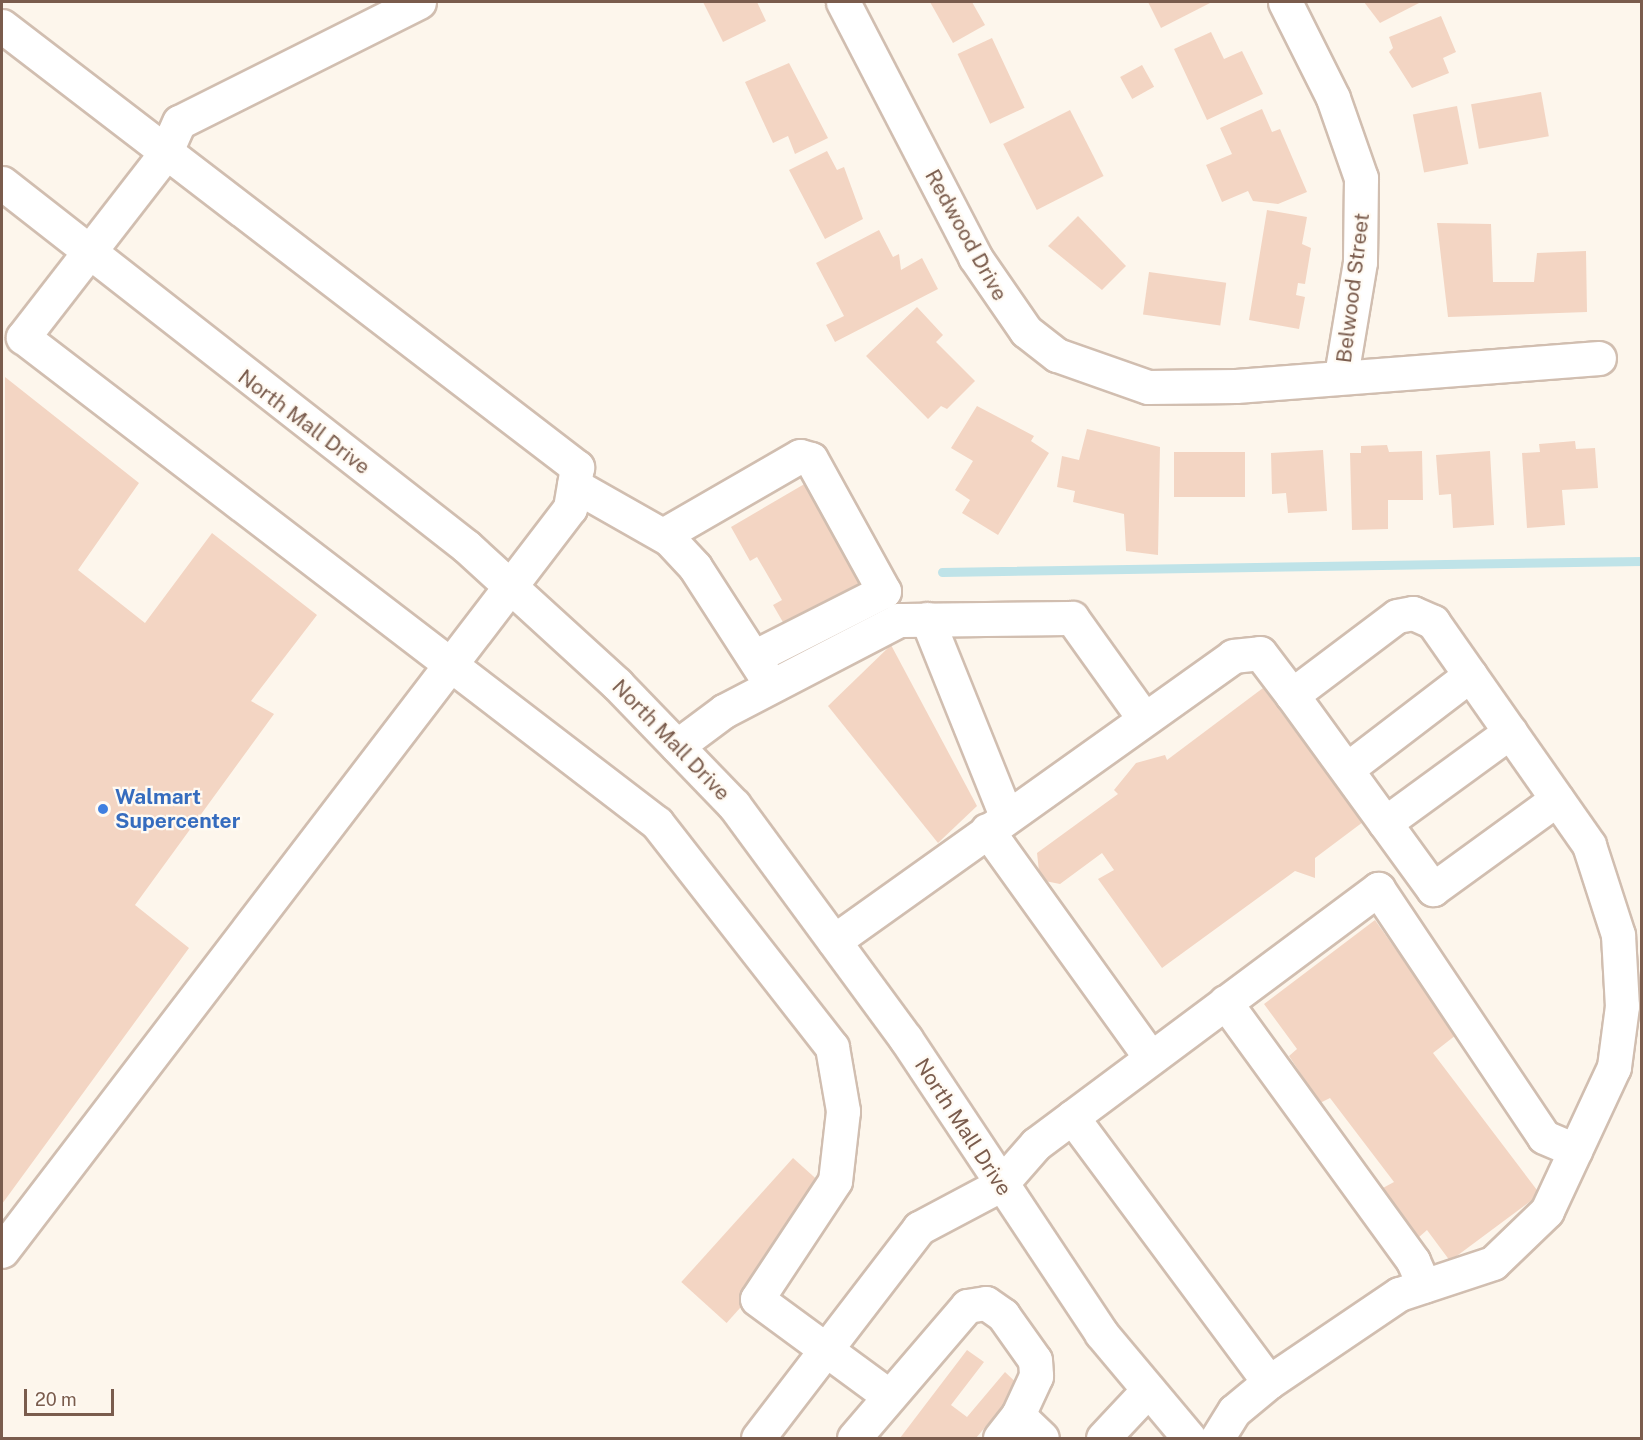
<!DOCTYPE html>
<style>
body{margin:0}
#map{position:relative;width:1643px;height:1440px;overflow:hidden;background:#fdf6ec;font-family:"Public Sans",sans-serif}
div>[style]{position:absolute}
.stream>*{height:9px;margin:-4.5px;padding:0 4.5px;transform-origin:4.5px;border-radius:4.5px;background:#bfe3e8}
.building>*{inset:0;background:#f3d5c3;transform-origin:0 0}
.roads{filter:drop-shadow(2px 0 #d1beb0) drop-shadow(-2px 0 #d1beb0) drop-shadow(0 2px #d1beb0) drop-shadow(0 -2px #d1beb0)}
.minor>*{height:33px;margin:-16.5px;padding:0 16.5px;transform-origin:16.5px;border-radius:16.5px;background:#fff}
.dots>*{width:16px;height:16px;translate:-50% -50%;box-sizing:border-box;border:3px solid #fffaf3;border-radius:50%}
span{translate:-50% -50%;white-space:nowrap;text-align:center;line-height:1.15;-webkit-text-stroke:4.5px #fffaf3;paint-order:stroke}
.street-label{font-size:21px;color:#7a5c4d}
.shop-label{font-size:21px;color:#366cbe;font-weight:700}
.left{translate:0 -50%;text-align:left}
.frame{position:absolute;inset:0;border:3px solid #7a5c4d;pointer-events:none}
.scale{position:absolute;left:24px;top:1389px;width:90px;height:27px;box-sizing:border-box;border:3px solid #7a5c4d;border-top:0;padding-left:8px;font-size:18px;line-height:21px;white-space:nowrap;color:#7a5c4d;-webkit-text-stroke:4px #fffaf3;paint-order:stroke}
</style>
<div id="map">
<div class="stream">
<div style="left:942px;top:572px;width:700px;rotate:-0.9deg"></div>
</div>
<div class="building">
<div style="clip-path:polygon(703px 2px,757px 2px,766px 21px,723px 42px)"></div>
<div style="clip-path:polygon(930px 2px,972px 2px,985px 25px,953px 43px)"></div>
<div style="clip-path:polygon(1148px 2px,1212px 2px,1161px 28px)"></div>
<div style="clip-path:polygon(1364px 2px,1421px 2px,1380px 23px)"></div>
<div style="clip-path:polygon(1441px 16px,1456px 52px,1443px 58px,1449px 73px,1412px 88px,1389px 52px,1393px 48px,1389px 37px)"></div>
<div style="clip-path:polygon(1211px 32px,1224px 59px,1242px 51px,1263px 94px,1207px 120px,1174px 49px)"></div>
<div style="left:992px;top:38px;width:77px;height:38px;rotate:65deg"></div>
<div style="clip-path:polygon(789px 63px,828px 138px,795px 154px,788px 136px,773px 143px,745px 82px)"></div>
<div style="left:1142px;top:65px;width:25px;height:25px;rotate:61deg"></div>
<div style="left:1541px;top:92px;width:45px;height:71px;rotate:80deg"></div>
<div style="left:1457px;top:106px;width:59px;height:45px;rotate:79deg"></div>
<div style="clip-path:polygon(1262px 109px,1272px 132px,1280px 129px,1307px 192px,1278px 204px,1253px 201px,1248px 191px,1222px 202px,1206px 165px,1232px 154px,1220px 128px)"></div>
<div style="left:1070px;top:110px;width:74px;height:75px;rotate:63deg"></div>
<div style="clip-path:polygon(827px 151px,837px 170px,844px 167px,863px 219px,825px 239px,789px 170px)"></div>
<div style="clip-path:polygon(1267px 210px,1307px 217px,1302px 244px,1311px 248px,1305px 284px,1298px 283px,1296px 295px,1305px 297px,1299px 329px,1249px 320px)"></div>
<div style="clip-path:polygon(1078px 216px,1126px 266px,1102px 290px,1048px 246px)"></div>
<div style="clip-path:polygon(1437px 223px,1491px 224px,1493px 282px,1534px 282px,1537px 253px,1586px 251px,1587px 312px,1448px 317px)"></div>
<div style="clip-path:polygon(879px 230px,893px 257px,899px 254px,901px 270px,922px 258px,938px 289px,835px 342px,826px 325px,844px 316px,816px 263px)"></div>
<div style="left:1149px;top:272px;width:78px;height:43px;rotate:8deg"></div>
<div style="clip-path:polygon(917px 307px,943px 335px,936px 342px,975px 381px,947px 409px,941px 406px,928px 419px,866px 356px)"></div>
<div style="clip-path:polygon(5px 377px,139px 483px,78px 570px,145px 623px,212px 533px,317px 615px,251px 701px,274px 714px,135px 905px,189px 948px,2px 1204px)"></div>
<div style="clip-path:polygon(977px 406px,1034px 436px,1031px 441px,1049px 453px,998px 535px,962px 513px,970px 500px,955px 490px,973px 461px,951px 448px)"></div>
<div style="clip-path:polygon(1087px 429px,1160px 447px,1158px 555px,1126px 551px,1124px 514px,1073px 502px,1075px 491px,1057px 487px,1062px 456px,1079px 460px)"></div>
<div style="clip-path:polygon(1575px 441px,1576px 449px,1595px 448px,1598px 488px,1562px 490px,1565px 525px,1527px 528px,1522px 453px,1540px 452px,1539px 444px)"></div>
<div style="clip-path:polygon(1387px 445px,1389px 452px,1422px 451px,1423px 500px,1388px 500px,1388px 529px,1352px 530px,1350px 453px,1361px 453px,1361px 446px)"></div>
<div style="clip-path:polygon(1323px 450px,1327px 511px,1288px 513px,1286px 493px,1272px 494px,1271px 453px)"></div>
<div style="clip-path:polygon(1490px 451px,1494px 525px,1453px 528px,1451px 494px,1439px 495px,1436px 455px)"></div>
<div style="left:1245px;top:452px;width:45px;height:71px;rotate:90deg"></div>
<div style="clip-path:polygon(813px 479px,876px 588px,791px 636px,773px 605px,782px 600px,757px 557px,750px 561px,731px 527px)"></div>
<div style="clip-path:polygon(891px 645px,977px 806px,938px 843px,828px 706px)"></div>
<div style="clip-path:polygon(1263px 688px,1363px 822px,1315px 858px,1315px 878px,1295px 871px,1162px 968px,1098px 879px,1114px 870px,1102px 853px,1060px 884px,1040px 880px,1037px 853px,1118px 794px,1114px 790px,1136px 763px,1165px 755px,1167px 760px)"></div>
<div style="clip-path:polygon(1375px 920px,1456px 1035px,1433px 1053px,1540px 1194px,1450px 1261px,1427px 1230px,1418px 1238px,1381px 1189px,1394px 1182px,1330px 1098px,1320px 1103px,1289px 1056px,1297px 1049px,1264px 1004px)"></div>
<div style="left:793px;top:1158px;width:61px;height:167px;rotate:42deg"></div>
<div style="clip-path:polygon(967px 1350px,984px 1362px,951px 1405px,967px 1417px,1005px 1372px,1020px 1386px,976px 1438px,900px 1438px)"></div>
</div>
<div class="roads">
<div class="minor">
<div style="left:419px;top:2px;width:268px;rotate:153.4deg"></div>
<div style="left:179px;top:122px;width:35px;rotate:114deg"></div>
<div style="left:165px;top:154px;width:232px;rotate:127.8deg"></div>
<div style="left:23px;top:337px;width:799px;rotate:37.47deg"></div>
<div style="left:657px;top:823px;width:284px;rotate:52deg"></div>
<div style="left:832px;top:1047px;width:65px;rotate:80.2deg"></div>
<div style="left:843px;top:1111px;width:70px;rotate:96.5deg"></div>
<div style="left:835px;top:1181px;width:141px;rotate:123.5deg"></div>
<div style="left:757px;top:1299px;width:164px;rotate:36.3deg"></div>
<div style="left:843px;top:2px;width:287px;rotate:62.6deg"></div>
<div style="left:975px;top:257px;width:90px;rotate:55.4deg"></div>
<div style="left:1026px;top:331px;width:39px;rotate:38deg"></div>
<div style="left:1057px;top:355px;width:96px;rotate:19.4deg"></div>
<div style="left:1148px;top:387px;width:88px;rotate:-0.7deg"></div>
<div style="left:1236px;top:386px;width:364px;rotate:-4.4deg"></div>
<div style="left:1285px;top:2px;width:107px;rotate:63.4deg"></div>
<div style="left:1333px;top:98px;width:85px;rotate:70.7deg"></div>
<div style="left:1361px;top:178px;width:84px;rotate:90.7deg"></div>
<div style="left:1360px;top:262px;width:115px;rotate:99.5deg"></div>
<div style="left:2px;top:26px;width:725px;rotate:37.49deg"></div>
<div style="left:577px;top:467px;width:42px;rotate:99.7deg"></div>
<div style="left:570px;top:508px;width:935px;rotate:127.4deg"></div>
<div style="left:2px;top:183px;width:589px;rotate:38.04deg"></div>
<div style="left:466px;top:546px;width:205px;rotate:42.4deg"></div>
<div style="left:617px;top:684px;width:168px;rotate:46deg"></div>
<div style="left:734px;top:805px;width:290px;rotate:53.7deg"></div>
<div style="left:906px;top:1039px;width:353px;rotate:56.4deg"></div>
<div style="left:1101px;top:1333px;width:137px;rotate:50deg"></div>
<div style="left:574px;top:485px;width:109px;rotate:29.6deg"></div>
<div style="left:669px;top:539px;width:38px;rotate:47deg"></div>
<div style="left:695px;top:567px;width:127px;rotate:57.2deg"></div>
<div style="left:663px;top:535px;width:158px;rotate:-30deg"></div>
<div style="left:800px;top:456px;width:11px;rotate:15deg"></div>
<div style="left:811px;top:459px;width:151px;rotate:61.1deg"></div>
<div style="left:884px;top:591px;width:146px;rotate:153.1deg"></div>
<div style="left:927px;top:619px;width:212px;rotate:68.1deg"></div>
<div style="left:1292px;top:695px;width:240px;rotate:54deg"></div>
<div style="left:1433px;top:889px;width:153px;rotate:-36deg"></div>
<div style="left:677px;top:746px;width:59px;rotate:-36.7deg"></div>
<div style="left:724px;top:711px;width:197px;rotate:-27.5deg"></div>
<div style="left:899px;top:620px;width:173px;rotate:-0.7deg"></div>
<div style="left:1072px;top:618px;width:122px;rotate:54.4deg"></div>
<div style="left:1347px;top:769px;width:155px;rotate:-37.4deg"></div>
<div style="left:1385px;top:823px;width:155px;rotate:-36.1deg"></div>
<div style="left:987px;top:830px;width:279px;rotate:54.3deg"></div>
<div style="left:834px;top:941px;width:490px;rotate:-35.5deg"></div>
<div style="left:1233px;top:656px;width:27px;rotate:-6deg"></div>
<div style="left:1260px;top:653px;width:53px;rotate:52.7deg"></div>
<div style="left:1292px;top:695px;width:131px;rotate:-37deg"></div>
<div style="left:1397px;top:616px;width:16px;rotate:-11deg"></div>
<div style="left:1413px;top:613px;width:22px;rotate:24deg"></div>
<div style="left:1433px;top:622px;width:272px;rotate:55deg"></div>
<div style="left:1589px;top:845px;width:95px;rotate:72.1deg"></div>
<div style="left:1618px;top:935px;width:71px;rotate:86.8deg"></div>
<div style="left:1622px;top:1006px;width:62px;rotate:97.5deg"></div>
<div style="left:1614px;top:1067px;width:159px;rotate:115deg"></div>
<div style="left:1547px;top:1211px;width:75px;rotate:136.1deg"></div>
<div style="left:1493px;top:1263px;width:99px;rotate:161.7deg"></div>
<div style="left:1399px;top:1294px;width:157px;rotate:145.9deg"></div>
<div style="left:1269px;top:1382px;width:45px;rotate:140.4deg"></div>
<div style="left:1234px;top:1411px;width:32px;rotate:122deg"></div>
<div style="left:1225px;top:1002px;width:320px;rotate:54deg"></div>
<div style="left:1413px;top:1261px;width:27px;rotate:66deg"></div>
<div style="left:1072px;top:1117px;width:330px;rotate:53.4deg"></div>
<div style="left:758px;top:1438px;width:265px;rotate:-52.5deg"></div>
<div style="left:919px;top:1228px;width:92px;rotate:-28deg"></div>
<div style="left:1000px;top:1185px;width:55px;rotate:-48.7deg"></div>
<div style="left:1036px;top:1144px;width:427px;rotate:-36.7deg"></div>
<div style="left:1378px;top:889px;width:298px;rotate:56.2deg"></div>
<div style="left:1544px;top:1137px;width:34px;rotate:23deg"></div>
<div style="left:854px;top:1438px;width:174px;rotate:-49.4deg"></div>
<div style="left:967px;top:1306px;width:19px;rotate:-9deg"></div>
<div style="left:986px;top:1303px;width:21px;rotate:35deg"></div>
<div style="left:1003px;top:1315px;width:55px;rotate:54.6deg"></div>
<div style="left:1035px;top:1360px;width:16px;rotate:86deg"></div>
<div style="left:1036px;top:1376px;width:43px;rotate:114.8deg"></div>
<div style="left:1000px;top:1438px;width:29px;rotate:-52deg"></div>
<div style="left:1018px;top:1415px;width:33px;rotate:44deg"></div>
<div style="left:1103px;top:1438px;width:66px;rotate:-46.8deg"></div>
</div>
</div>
<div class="dots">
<div style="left:103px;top:809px;background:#3f7fe0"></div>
</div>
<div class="street-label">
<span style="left:966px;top:235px;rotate:61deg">Redwood Drive</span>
<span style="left:1353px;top:288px;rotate:-83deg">Belwood Street</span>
<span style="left:304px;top:422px;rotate:37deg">North Mall Drive</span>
<span style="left:671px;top:740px;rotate:46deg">North Mall Drive</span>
<span style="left:963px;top:1127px;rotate:57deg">North Mall Drive</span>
</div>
<div class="shop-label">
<span class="left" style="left:115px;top:809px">Walmart<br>Supercenter</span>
</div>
<div class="frame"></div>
<div class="scale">20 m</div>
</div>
